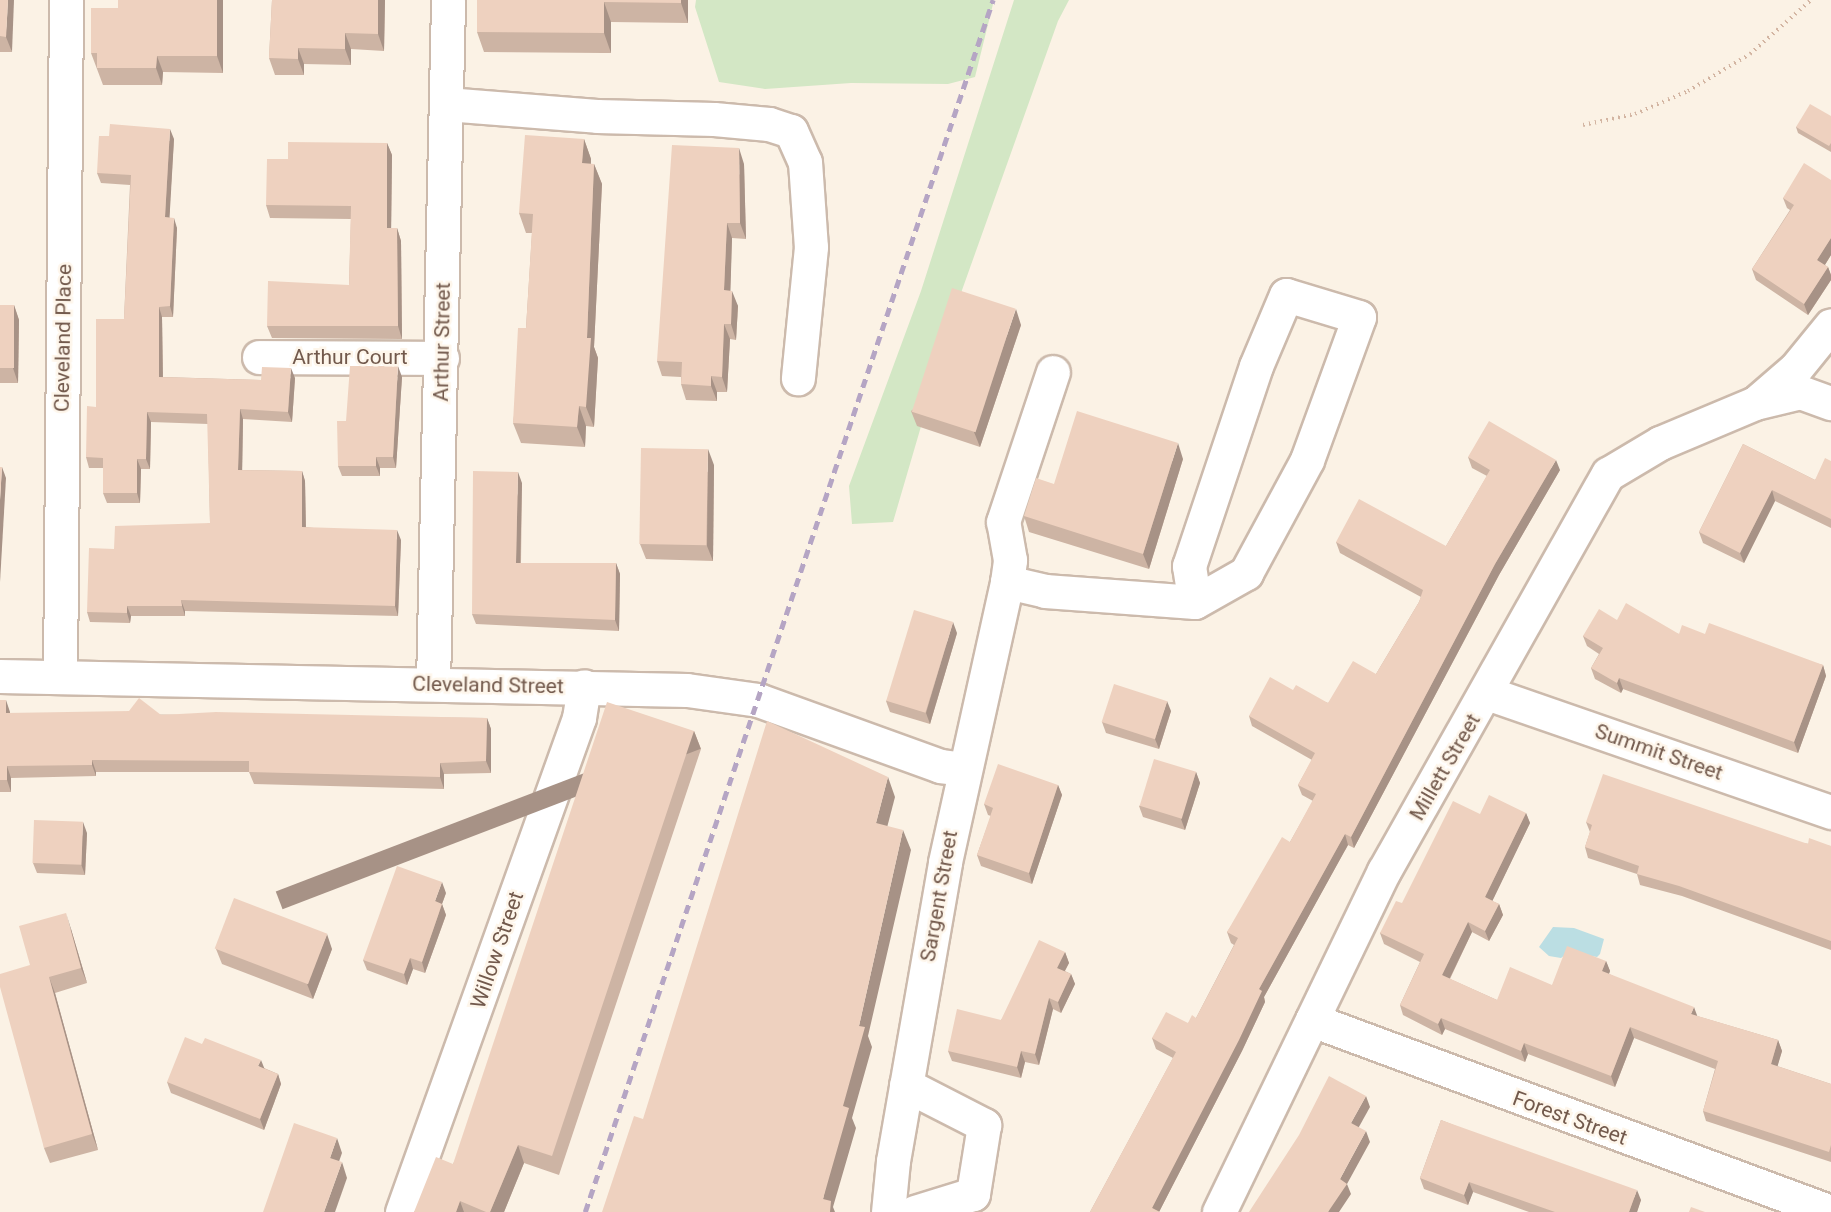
<!DOCTYPE html>
<style>
body{margin:0}
#map{position:relative;width:1831px;height:1212px;overflow:hidden;background:#fbf2e5;font-family:Roboto,sans-serif}
div>[style]{position:absolute}
.green>*{inset:0;background:#d3e7c5}
.water>*{inset:0;background:#bbdee3}
.path>*{height:4px;margin-top:-2px;transform-origin:0;background:repeating-linear-gradient(90deg,#d3b5a2 0 1.5px,transparent 0 6px)}
.roads{filter:drop-shadow(2px 0 #ccbaac) drop-shadow(-2px 0 #ccbaac) drop-shadow(0 2px #ccbaac) drop-shadow(0 -2px #ccbaac)}
.minor>*{height:33px;margin:-16.5px;padding:0 16.5px;transform-origin:16.5px;border-radius:16.5px;background:#fff}
.rail>*{height:4.5px;margin-top:-2.25px;transform-origin:0;background:repeating-linear-gradient(90deg,#b5a5c4 0 9px,transparent 0 15px)}
.wall>*{inset:0;background:#cdb4a4}
.shaded-wall>*{inset:0;background:#a79286;transform-origin:0 0}
.building>*{inset:0;background:#eed1bf;transform-origin:0 0}
span{translate:-50% -50%;white-space:nowrap;text-align:center;line-height:1.15;-webkit-text-stroke:5px #fef6eb;paint-order:stroke}
.street-label{font-size:21px;color:#72594c}
</style>
<div id="map">
<div class="green">
<div style="clip-path:polygon(696px 0,994px 0,975px 77px,948px 84px,851px 83px,765px 89px,719px 82px,695px 7px)"></div>
<div style="clip-path:polygon(1014px 0,1069px 0,1058px 21px,956px 307px,893px 522px,852px 524px,849px 486px,921px 291px)"></div>
</div>
<div class="water">
<div style="clip-path:polygon(1553px 927px,1574px 928px,1604px 939px,1600px 954px,1597px 957px,1569px 952px,1561px 958px,1549px 956px,1539px 947px)"></div>
</div>
<div class="path">
<div style="left:1583px;top:125px;width:53px;rotate:-11.9deg"></div>
<div style="left:1635px;top:114px;width:58px;rotate:-23.5deg"></div>
<div style="left:1688px;top:91px;width:72px;rotate:-30.8deg"></div>
<div style="left:1750px;top:54px;width:81px;rotate:-41.5deg"></div>
</div>
<div class="roads">
<div class="minor">
<div style="left:446px;top:104px;width:151px;rotate:4.5deg"></div>
<div style="left:597px;top:116px;width:117px;rotate:1.5deg"></div>
<div style="left:714px;top:119px;width:55px;rotate:5.2deg"></div>
<div style="left:769px;top:124px;width:23px;rotate:18deg"></div>
<div style="left:791px;top:131px;width:34px;rotate:66deg"></div>
<div style="left:805px;top:162px;width:85px;rotate:86deg"></div>
<div style="left:811px;top:247px;width:132px;rotate:95.7deg"></div>
<div style="left:259px;top:357px;width:183px;rotate:0.3deg"></div>
<div style="left:1759px;top:400px;width:49px;rotate:-40.9deg"></div>
<div style="left:1796px;top:368px;width:55px;rotate:-50.9deg"></div>
<div style="left:1007px;top:582px;width:39px;rotate:13deg"></div>
<div style="left:1045px;top:591px;width:150px;rotate:4.2deg"></div>
<div style="left:1195px;top:602px;width:59px;rotate:-29.6deg"></div>
<div style="left:1246px;top:573px;width:128px;rotate:-61.6deg"></div>
<div style="left:1307px;top:460px;width:152px;rotate:-70deg"></div>
<div style="left:1359px;top:317px;width:76px;rotate:-163.2deg"></div>
<div style="left:1286px;top:295px;width:77px;rotate:112.9deg"></div>
<div style="left:1256px;top:366px;width:211px;rotate:108.5deg"></div>
<div style="left:1189px;top:566px;width:36px;rotate:81deg"></div>
<div style="left:0;top:676px;width:687px;rotate:1.17deg"></div>
<div style="left:687px;top:690px;width:72px;rotate:8deg"></div>
<div style="left:758px;top:700px;width:194px;rotate:19.9deg"></div>
<div style="left:940px;top:766px;width:23px;rotate:7deg"></div>
<div style="left:60px;top:677px;width:677px;rotate:-89.49deg"></div>
<div style="left:433px;top:684px;width:684px;rotate:-88.74deg"></div>
<div style="left:1487px;top:693px;width:364px;rotate:19.1deg"></div>
<div style="left:1312px;top:1020px;width:553px;rotate:20.3deg"></div>
<div style="left:906px;top:1085px;width:88px;rotate:27.1deg"></div>
<div style="left:984px;top:1125px;width:70px;rotate:99.1deg"></div>
<div style="left:973px;top:1194px;width:61px;rotate:162.8deg"></div>
<div style="left:402px;top:1212px;width:525px;rotate:-70.29deg"></div>
<div style="left:579px;top:718px;width:32px;rotate:-81deg"></div>
<div style="left:888px;top:1212px;width:51px;rotate:-84.4deg"></div>
<div style="left:893px;top:1161px;width:303px;rotate:-80.1deg"></div>
<div style="left:945px;top:862px;width:287px;rotate:-77.5deg"></div>
<div style="left:1007px;top:582px;width:22px;rotate:-82deg"></div>
<div style="left:1010px;top:560px;width:39px;rotate:-100deg"></div>
<div style="left:1003px;top:522px;width:158px;rotate:-71.6deg"></div>
<div style="left:1219px;top:1212px;width:379px;rotate:-64.2deg"></div>
<div style="left:1384px;top:871px;width:456px;rotate:-60.6deg"></div>
<div style="left:1608px;top:474px;width:61px;rotate:-30.8deg"></div>
<div style="left:1660px;top:443px;width:103px;rotate:-22.8deg"></div>
<div style="left:1755px;top:403px;width:46px;rotate:-13.7deg"></div>
<div style="left:1800px;top:392px;width:33px;rotate:20deg"></div>
</div>
</div>
<div class="rail">
<div style="left:585px;top:1212px;width:1279px;rotate:-71.4deg"></div>
</div>
<div class="wall">
<div style="clip-path:polygon(0 0,12px 52px,0 52px)"></div>
<div style="clip-path:polygon(223px 0,223px 73px,163px 72px,162px 85px,103px 85px,91px 53px,118px 8px)"></div>
<div style="clip-path:polygon(272px 0,385px 0,384px 51px,351px 49px,351px 65px,304px 64px,304px 75px,275px 75px,269px 58px)"></div>
<div style="clip-path:polygon(477px 0,688px 0,688px 23px,611px 22px,611px 53px,484px 52px,477px 32px)"></div>
<div style="clip-path:polygon(1831px 116px,1831px 152px,1798px 133px,1796px 127px)"></div>
<div style="clip-path:polygon(174px 139px,169px 217px,177px 228px,173px 317px,162px 317px,163px 377px,261px 380px,295px 378px,292px 422px,243px 419px,242px 470px,302px 471px,305px 481px,306px 527px,401px 540px,398px 616px,185px 611px,185px 616px,131px 616px,130px 623px,90px 622px,87px 612px,114px 549px,210px 523px,208px 424px,151px 422px,150px 469px,141px 469px,140px 503px,107px 503px,103px 493px,103px 468px,89px 468px,86px 457px,96px 407px,124px 319px,130px 185px,101px 183px,97px 173px)"></div>
<div style="clip-path:polygon(584px 139px,591px 159px,591px 164px,594px 164px,602px 184px,594px 347px,598px 358px,594px 427px,586px 426px,585px 447px,521px 443px,513px 423px,526px 328px,532px 233px,526px 233px,519px 213px)"></div>
<div style="clip-path:polygon(387px 143px,392px 155px,391px 228px,397px 228px,401px 241px,402px 339px,272px 338px,267px 326px,349px 285px,351px 219px,270px 218px,266px 205px)"></div>
<div style="clip-path:polygon(744px 164px,746px 239px,732px 238px,730px 291px,738px 306px,736px 340px,730px 339px,727px 392px,717px 392px,717px 401px,686px 400px,681px 384px,681px 377px,662px 376px,657px 361px)"></div>
<div style="clip-path:polygon(1831px 180px,1831px 255px,1825px 265px,1828px 267px,1831px 275px,1831px 280px,1808px 315px,1756px 280px,1752px 269px,1790px 210px,1787px 208px,1783px 198px)"></div>
<div style="clip-path:polygon(0 305px,14px 305px,19px 320px,18px 383px,0 383px)"></div>
<div style="clip-path:polygon(1021px 325px,980px 447px,917px 426px,911px 411px)"></div>
<div style="clip-path:polygon(402px 377px,396px 468px,380px 468px,380px 476px,342px 476px,338px 466px,346px 421px)"></div>
<div style="clip-path:polygon(1743px 444px,1815px 480px,1831px 461px,1831px 528px,1775px 501px,1744px 563px,1703px 543px,1699px 532px)"></div>
<div style="clip-path:polygon(1468px 457px,1560px 470px,1499px 575px,1354px 848px,1348px 845px,1264px 997px,1265px 1002px,1242px 1051px,1159px 1212px,1090px 1212px,1173px 1058px,1156px 1049px,1152px 1038px,1188px 1023px,1196px 1018px,1234px 945px,1231px 943px,1227px 932px,1290px 842px,1313px 801px,1302px 795px,1298px 785px,1312px 760px,1252px 726px,1249px 716px,1293px 690px,1328px 703px,1376px 674px,1419px 602px,1421px 597px,1340px 553px,1336px 542px,1446px 546px,1487px 476px,1472px 468px)"></div>
<div style="clip-path:polygon(1183px 459px,1149px 569px,1029px 532px,1024px 516px,1054px 484px)"></div>
<div style="clip-path:polygon(714px 465px,713px 561px,646px 559px,640px 544px)"></div>
<div style="clip-path:polygon(522px 483px,521px 563px,616px 563px,620px 574px,619px 631px,476px 624px,472px 614px)"></div>
<div style="clip-path:polygon(1617px 620px,1679px 634px,1705px 634px,1823px 665px,1826px 676px,1798px 753px,1623px 689px,1621px 693px,1595px 679px,1591px 668px,1599px 654px,1587px 646px,1583px 636px)"></div>
<div style="clip-path:polygon(957px 633px,930px 724px,890px 712px,886px 701px)"></div>
<div style="clip-path:polygon(0 700px,10px 713px,487px 718px,491px 729px,491px 773px,444px 774px,444px 789px,254px 784px,249px 772px,96px 772px,96px 776px,11px 778px,11px 792px,0 792px)"></div>
<div style="clip-path:polygon(1171px 711px,1159px 749px,1106px 733px,1102px 722px)"></div>
<div style="clip-path:polygon(694px 731px,701px 749px,559px 1175px,524px 1163px,504px 1212px,414px 1212px,453px 1164px)"></div>
<div style="clip-path:polygon(1196px 772px,1200px 783px,1185px 830px,1143px 817px,1139px 806px)"></div>
<div style="clip-path:polygon(1058px 785px,1062px 795px,1032px 884px,981px 866px,977px 855px,991px 816px,988px 815px,984px 804px)"></div>
<div style="clip-path:polygon(1526px 813px,1530px 823px,1492px 901px,1499px 904px,1503px 915px,1489px 941px,1472px 932px,1450px 979px,1497px 1000px,1552px 985px,1606px 961px,1610px 971px,1609px 974px,1697px 1016px,1778px 1040px,1782px 1051px,1777px 1066px,1831px 1084px,1831px 1162px,1706px 1121px,1703px 1111px,1715px 1069px,1634px 1038px,1615px 1087px,1528px 1054px,1525px 1062px,1445px 1029px,1442px 1035px,1403px 1015px,1400px 1005px,1420px 962px,1384px 944px,1380px 933px,1480px 814px)"></div>
<div style="clip-path:polygon(1586px 822px,1831px 846px,1831px 950px,1682px 896px,1640px 885px,1637px 874px,1588px 858px,1585px 847px,1590px 832px)"></div>
<div style="clip-path:polygon(87px 833px,85px 875px,37px 873px,33px 863px)"></div>
<div style="clip-path:polygon(446px 893px,442px 904px,446px 915px,425px 973px,413px 969px,407px 985px,367px 970px,363px 960px)"></div>
<div style="clip-path:polygon(71px 929px,87px 983px,55px 993px,98px 1150px,50px 1163px,44px 1148px,30px 965px)"></div>
<div style="clip-path:polygon(216px 949px,332px 949px,313px 999px,222px 964px)"></div>
<div style="clip-path:polygon(1065px 952px,1069px 963px,1065px 971px,1071px 974px,1075px 984px,1061px 1013px,1053px 1009px,1039px 1065px,1025px 1062px,1021px 1078px,952px 1061px,948px 1051px,1001px 1020px)"></div>
<div style="clip-path:polygon(264px 1068px,278px 1074px,281px 1084px,264px 1130px,171px 1093px,167px 1082px)"></div>
<div style="clip-path:polygon(1441px 1120px,1641px 1200px,1637px 1212px,1529px 1212px,1473px 1192px,1468px 1205px,1424px 1189px,1420px 1178px)"></div>
</div>
<div class="shaded-wall">
<div style="clip-path:polygon(8px 0,14px 0,12px 52px,6px 37px)"></div>
<div style="clip-path:polygon(217px 0,223px 0,223px 73px,217px 56px)"></div>
<div style="clip-path:polygon(378px 0,385px 0,384px 51px,378px 34px)"></div>
<div style="clip-path:polygon(681px 0,688px 0,688px 23px,681px 3px)"></div>
<div style="clip-path:polygon(604px 2px,611px 22px,611px 53px,604px 33px)"></div>
<div style="clip-path:polygon(345px 33px,351px 49px,351px 65px,345px 49px)"></div>
<div style="clip-path:polygon(298px 48px,304px 64px,304px 75px,298px 59px)"></div>
<div style="clip-path:polygon(157px 56px,163px 72px,162px 85px,156px 68px)"></div>
<div style="clip-path:polygon(170px 129px,174px 139px,169px 227px,165px 217px)"></div>
<div style="clip-path:polygon(584px 139px,591px 159px,590px 183px,582px 163px)"></div>
<div style="clip-path:polygon(387px 143px,392px 155px,391px 240px,387px 228px)"></div>
<div style="clip-path:polygon(739px 148px,744px 164px,746px 239px,740px 223px)"></div>
<div style="clip-path:polygon(594px 164px,602px 184px,594px 347px,598px 358px,594px 427px,586px 407px,587px 338px)"></div>
<div style="clip-path:polygon(174px 218px,177px 228px,173px 317px,170px 306px)"></div>
<div style="clip-path:polygon(727px 223px,732px 238px,730px 306px,724px 290px)"></div>
<div style="clip-path:polygon(397px 228px,401px 241px,402px 339px,398px 326px)"></div>
<div style="clip-path:polygon(1831px 238px,1831px 255px,1821px 271px,1817px 260px)"></div>
<div style="clip-path:polygon(1828px 267px,1831px 275px,1831px 280px,1808px 315px,1804px 304px)"></div>
<div style="clip-path:polygon(732px 291px,738px 306px,736px 340px,731px 324px)"></div>
<div style="clip-path:polygon(14px 305px,19px 320px,18px 383px,13px 368px)"></div>
<div style="clip-path:polygon(159px 307px,162px 317px,163px 387px,159px 377px)"></div>
<div style="clip-path:polygon(1016px 309px,1021px 325px,980px 447px,974px 432px)"></div>
<div style="clip-path:polygon(724px 324px,730px 339px,727px 392px,722px 377px)"></div>
<div style="clip-path:polygon(398px 366px,402px 377px,396px 468px,393px 457px)"></div>
<div style="clip-path:polygon(291px 368px,295px 378px,292px 422px,288px 412px)"></div>
<div style="clip-path:polygon(711px 376px,717px 392px,717px 401px,711px 386px)"></div>
<div style="clip-path:polygon(579px 406px,586px 426px,585px 447px,577px 427px)"></div>
<div style="clip-path:polygon(240px 409px,243px 419px,242px 480px,238px 470px)"></div>
<div style="clip-path:polygon(147px 412px,151px 422px,150px 469px,146px 459px)"></div>
<div style="clip-path:polygon(1178px 443px,1183px 459px,1149px 569px,1143px 554px)"></div>
<div style="clip-path:polygon(708px 449px,714px 465px,713px 561px,707px 546px)"></div>
<div style="clip-path:polygon(376px 457px,380px 468px,380px 476px,376px 466px)"></div>
<div style="clip-path:polygon(137px 459px,141px 469px,140px 503px,137px 493px)"></div>
<div style="clip-path:polygon(1556px 460px,1560px 470px,1499px 575px,1354px 848px,1351px 837px,1495px 564px)"></div>
<div style="clip-path:polygon(2px 467px,6px 478px,0 582px,0 500px)"></div>
<div style="clip-path:polygon(302px 471px,305px 481px,306px 537px,302px 527px)"></div>
<div style="clip-path:polygon(518px 472px,522px 483px,520px 574px,516px 563px)"></div>
<div style="clip-path:polygon(1772px 490px,1775px 501px,1744px 563px,1740px 553px)"></div>
<div style="clip-path:polygon(397px 530px,401px 540px,398px 616px,395px 606px)"></div>
<div style="clip-path:polygon(616px 563px,620px 574px,619px 631px,615px 620px)"></div>
<div style="clip-path:polygon(181px 600px,185px 611px,185px 616px,182px 606px)"></div>
<div style="clip-path:polygon(127px 606px,131px 616px,130px 623px,127px 613px)"></div>
<div style="clip-path:polygon(953px 622px,957px 633px,930px 724px,926px 713px)"></div>
<div style="clip-path:polygon(1823px 665px,1826px 676px,1798px 753px,1794px 742px)"></div>
<div style="clip-path:polygon(1619px 678px,1623px 689px,1621px 693px,1617px 683px)"></div>
<div style="clip-path:polygon(6px 700px,10px 712px,10px 724px,6px 713px)"></div>
<div style="clip-path:polygon(1167px 701px,1171px 711px,1159px 749px,1155px 739px)"></div>
<div style="clip-path:polygon(487px 718px,491px 729px,491px 773px,486px 761px)"></div>
<div style="left:694px;top:731px;width:19px;height:448px;rotate:69deg"></div>
<div style="clip-path:polygon(92px 760px,96px 772px,96px 776px,92px 765px)"></div>
<div style="clip-path:polygon(440px 763px,444px 774px,444px 789px,440px 777px)"></div>
<div style="clip-path:polygon(7px 766px,11px 778px,11px 792px,7px 780px)"></div>
<div style="clip-path:polygon(1196px 772px,1200px 783px,1185px 830px,1181px 819px)"></div>
<div style="clip-path:polygon(888px 777px,895px 797px,883px 843px,876px 823px)"></div>
<div style="clip-path:polygon(1058px 785px,1062px 795px,1032px 884px,1029px 873px)"></div>
<div style="clip-path:polygon(1526px 813px,1530px 823px,1489px 908px,1485px 897px)"></div>
<div style="clip-path:polygon(83px 822px,87px 833px,85px 875px,81px 864px)"></div>
<div style="clip-path:polygon(903px 830px,911px 850px,868px 1036px,872px 1047px,852px 1118px,856px 1128px,833px 1207px,835px 1212px,827px 1212px,823px 1199px,859px 1026px)"></div>
<div style="clip-path:polygon(1345px 834px,1348px 845px,1264px 997px,1265px 1002px,1242px 1051px,1159px 1212px,1152px 1208px,1259px 989px)"></div>
<div style="clip-path:polygon(442px 882px,446px 893px,439px 912px,435px 901px)"></div>
<div style="clip-path:polygon(442px 904px,446px 915px,425px 973px,422px 962px)"></div>
<div style="clip-path:polygon(1499px 904px,1503px 915px,1489px 941px,1485px 931px)"></div>
<div style="clip-path:polygon(66px 913px,71px 929px,87px 983px,81px 968px)"></div>
<div style="clip-path:polygon(1468px 922px,1472px 932px,1446px 986px,1442px 975px)"></div>
<div style="clip-path:polygon(327px 934px,332px 949px,313px 999px,307px 984px)"></div>
<div style="clip-path:polygon(1065px 952px,1069px 963px,1061px 978px,1057px 968px)"></div>
<div style="clip-path:polygon(410px 958px,413px 969px,407px 985px,404px 974px)"></div>
<div style="clip-path:polygon(1606px 961px,1610px 971px,1606px 982px,1602px 971px)"></div>
<div style="clip-path:polygon(1071px 974px,1075px 984px,1061px 1013px,1058px 1002px)"></div>
<div style="clip-path:polygon(49px 977px,55px 993px,98px 1150px,92px 1134px)"></div>
<div style="clip-path:polygon(1049px 998px,1053px 1009px,1039px 1065px,1035px 1054px)"></div>
<div style="clip-path:polygon(1694px 1007px,1698px 1018px,1691px 1014px)"></div>
<div style="clip-path:polygon(1441px 1018px,1445px 1029px,1442px 1035px,1438px 1024px)"></div>
<div style="clip-path:polygon(1630px 1027px,1634px 1038px,1615px 1087px,1611px 1076px)"></div>
<div style="clip-path:polygon(1778px 1040px,1782px 1051px,1775px 1075px,1771px 1064px)"></div>
<div style="clip-path:polygon(1524px 1043px,1528px 1054px,1525px 1062px,1521px 1051px)"></div>
<div style="clip-path:polygon(1021px 1051px,1025px 1062px,1021px 1078px,1017px 1067px)"></div>
<div style="clip-path:polygon(261px 1060px,265px 1070px,258px 1066px)"></div>
<div style="clip-path:polygon(278px 1074px,281px 1084px,264px 1130px,260px 1119px)"></div>
<div style="clip-path:polygon(1366px 1096px,1370px 1107px,1355px 1134px,1351px 1123px)"></div>
<div style="clip-path:polygon(1366px 1131px,1370px 1142px,1347px 1184px,1351px 1194px,1339px 1212px,1328px 1212px,1340px 1179px)"></div>
<div style="clip-path:polygon(337px 1138px,342px 1153px,335px 1173px,330px 1158px)"></div>
<div style="clip-path:polygon(518px 1145px,524px 1163px,504px 1212px,490px 1212px)"></div>
<div style="clip-path:polygon(342px 1162px,347px 1178px,335px 1212px,324px 1212px)"></div>
<div style="clip-path:polygon(1469px 1182px,1473px 1192px,1468px 1205px,1464px 1195px)"></div>
<div style="clip-path:polygon(1637px 1190px,1641px 1200px,1637px 1212px,1629px 1212px)"></div>
<div style="clip-path:polygon(460px 1201px,464px 1212px,456px 1212px)"></div>
</div>
<div class="building">
<div style="clip-path:polygon(0 0,8px 0,6px 37px,0 36px)"></div>
<div style="clip-path:polygon(118px 0,217px 0,217px 56px,157px 56px,156px 68px,97px 68px,97px 53px,91px 53px,91px 8px,118px 8px)"></div>
<div style="clip-path:polygon(272px 0,378px 0,378px 34px,345px 33px,345px 49px,298px 48px,298px 59px,269px 58px)"></div>
<div style="clip-path:polygon(477px 0,681px 0,681px 3px,604px 2px,604px 33px,477px 32px)"></div>
<div style="clip-path:polygon(1810px 104px,1831px 116px,1831px 143px,1829px 146px,1796px 127px)"></div>
<div style="clip-path:polygon(110px 124px,170px 129px,165px 217px,174px 218px,170px 306px,159px 307px,159px 377px,261px 380px,262px 367px,291px 368px,288px 412px,240px 409px,238px 470px,302px 471px,302px 527px,397px 530px,395px 606px,181px 600px,182px 606px,127px 606px,127px 613px,87px 612px,89px 548px,114px 549px,115px 526px,210px 523px,207px 414px,147px 412px,146px 459px,137px 459px,137px 493px,103px 493px,103px 458px,86px 457px,87px 406px,96px 407px,96px 319px,124px 319px,131px 175px,97px 173px,99px 136px,109px 136px)"></div>
<div style="clip-path:polygon(525px 135px,584px 139px,582px 163px,594px 164px,587px 338px,591px 338px,586px 407px,579px 406px,577px 427px,513px 423px,518px 328px,526px 328px,533px 214px,519px 213px)"></div>
<div style="clip-path:polygon(288px 142px,387px 143px,387px 228px,397px 228px,398px 326px,267px 326px,268px 281px,349px 285px,351px 206px,266px 205px,267px 159px,288px 159px)"></div>
<div style="clip-path:polygon(672px 145px,739px 148px,740px 223px,727px 223px,724px 290px,732px 291px,731px 324px,724px 324px,722px 377px,711px 376px,711px 386px,681px 384px,682px 362px,657px 361px)"></div>
<div style="clip-path:polygon(1804px 163px,1831px 180px,1831px 238px,1817px 260px,1828px 267px,1804px 304px,1752px 269px,1794px 205px,1783px 198px)"></div>
<div style="left:952px;top:288px;width:67px;height:130px;rotate:18deg"></div>
<div style="left:0;top:305px;width:14px;height:63px"></div>
<div style="clip-path:polygon(350px 366px,398px 366px,393px 457px,376px 457px,376px 466px,338px 466px,337px 421px,346px 421px)"></div>
<div style="clip-path:polygon(1077px 411px,1178px 443px,1143px 554px,1024px 516px,1036px 478px,1054px 484px)"></div>
<div style="clip-path:polygon(1489px 421px,1556px 460px,1495px 564px,1351px 837px,1345px 834px,1259px 989px,1262px 991px,1239px 1040px,1152px 1208px,1160px 1212px,1090px 1212px,1176px 1052px,1152px 1038px,1166px 1012px,1188px 1023px,1192px 1015px,1196px 1018px,1238px 938px,1227px 932px,1282px 837px,1290px 842px,1316px 794px,1298px 785px,1315px 753px,1249px 716px,1270px 677px,1293px 690px,1296px 685px,1328px 703px,1353px 661px,1376px 674px,1419px 602px,1423px 590px,1336px 542px,1359px 499px,1446px 546px,1490px 470px,1468px 457px)"></div>
<div style="clip-path:polygon(1743px 444px,1815px 480px,1825px 458px,1831px 461px,1831px 519px,1772px 490px,1740px 553px,1699px 532px)"></div>
<div style="left:641px;top:448px;width:67px;height:96px;rotate:1deg"></div>
<div style="clip-path:polygon(0 467px,2px 467px,0 500px)"></div>
<div style="clip-path:polygon(473px 471px,518px 472px,516px 563px,616px 563px,615px 620px,472px 614px)"></div>
<div style="clip-path:polygon(1626px 603px,1679px 634px,1682px 625px,1705px 634px,1709px 623px,1823px 665px,1794px 742px,1619px 678px,1617px 683px,1591px 668px,1603px 648px,1583px 636px,1599px 609px,1617px 620px)"></div>
<div style="left:914px;top:610px;width:41px;height:95px;rotate:17deg"></div>
<div style="left:1114px;top:684px;width:56px;height:40px;rotate:18deg"></div>
<div style="clip-path:polygon(139px 698px,161px 715px,216px 712px,487px 718px,486px 761px,440px 763px,440px 777px,249px 772px,249px 761px,92px 760px,92px 765px,7px 766px,7px 780px,0 780px,0 700px,6px 700px,6px 713px,129px 711px)"></div>
<div style="clip-path:polygon(607px 702px,694px 731px,552px 1156px,518px 1145px,490px 1212px,486px 1212px,460px 1201px,456px 1212px,414px 1212px,436px 1157px,453px 1164px)"></div>
<div style="clip-path:polygon(767px 721px,888px 777px,876px 823px,903px 830px,859px 1026px,865px 1027px,843px 1106px,849px 1108px,823px 1199px,831px 1201px,830px 1212px,602px 1212px,634px 1116px,643px 1119px)"></div>
<div style="left:1154px;top:759px;width:44px;height:49px;rotate:17deg"></div>
<div style="clip-path:polygon(998px 764px,1058px 785px,1029px 873px,977px 855px,993px 808px,984px 804px)"></div>
<div style="clip-path:polygon(1603px 774px,1808px 844px,1809px 838px,1831px 846px,1831px 941px,1679px 886px,1637px 874px,1639px 866px,1585px 847px,1592px 825px,1586px 822px)"></div>
<div style="clip-path:polygon(1489px 795px,1526px 813px,1485px 897px,1499px 904px,1485px 931px,1468px 922px,1442px 975px,1497px 1000px,1510px 967px,1552px 985px,1567px 946px,1606px 961px,1602px 971px,1694px 1007px,1691px 1014px,1778px 1040px,1771px 1064px,1831px 1084px,1831px 1145px,1829px 1152px,1703px 1111px,1718px 1061px,1630px 1027px,1611px 1076px,1524px 1043px,1521px 1051px,1441px 1018px,1438px 1024px,1400px 1005px,1424px 954px,1380px 933px,1396px 901px,1402px 903px,1453px 801px,1480px 814px)"></div>
<div style="left:34px;top:820px;width:49px;height:43px;rotate:2deg"></div>
<div style="clip-path:polygon(397px 866px,442px 882px,435px 901px,442px 904px,422px 962px,410px 958px,404px 974px,363px 960px)"></div>
<div style="left:234px;top:898px;width:100px;height:54px;rotate:21deg"></div>
<div style="clip-path:polygon(66px 913px,81px 968px,49px 977px,92px 1134px,44px 1148px,0 987px,0 974px,30px 965px,19px 926px)"></div>
<div style="clip-path:polygon(1039px 940px,1065px 952px,1057px 968px,1071px 974px,1058px 1002px,1049px 998px,1035px 1054px,1021px 1051px,1017px 1067px,948px 1051px,957px 1009px,1001px 1020px)"></div>
<div style="clip-path:polygon(185px 1037px,202px 1044px,205px 1038px,261px 1060px,258px 1066px,278px 1074px,260px 1119px,167px 1082px)"></div>
<div style="clip-path:polygon(1329px 1076px,1366px 1096px,1351px 1123px,1366px 1131px,1340px 1179px,1347px 1184px,1328px 1212px,1249px 1212px,1299px 1135px)"></div>
<div style="clip-path:polygon(1441px 1120px,1637px 1190px,1629px 1212px,1555px 1212px,1469px 1182px,1464px 1195px,1420px 1178px)"></div>
<div style="clip-path:polygon(294px 1123px,337px 1138px,330px 1158px,342px 1162px,324px 1212px,263px 1212px)"></div>
<div style="clip-path:polygon(1691px 1207px,1705px 1212px,1689px 1212px)"></div>
</div>
<div class="street-label">
<span style="left:63px;top:338px;rotate:-89deg">Cleveland Place</span>
<span style="left:442px;top:342px;rotate:-89deg">Arthur Street</span>
<span style="left:350px;top:357px">Arthur Court</span>
<span style="left:488px;top:685px;rotate:1deg">Cleveland Street</span>
<span style="left:1659px;top:752px;rotate:19deg">Summit Street</span>
<span style="left:1445px;top:767px;rotate:-60deg">Millett Street</span>
<span style="left:939px;top:896px;rotate:-80deg">Sargent Street</span>
<span style="left:497px;top:950px;rotate:-71deg">Willow Street</span>
<span style="left:1570px;top:1118px;rotate:20deg">Forest Street</span>
</div>
</div>
